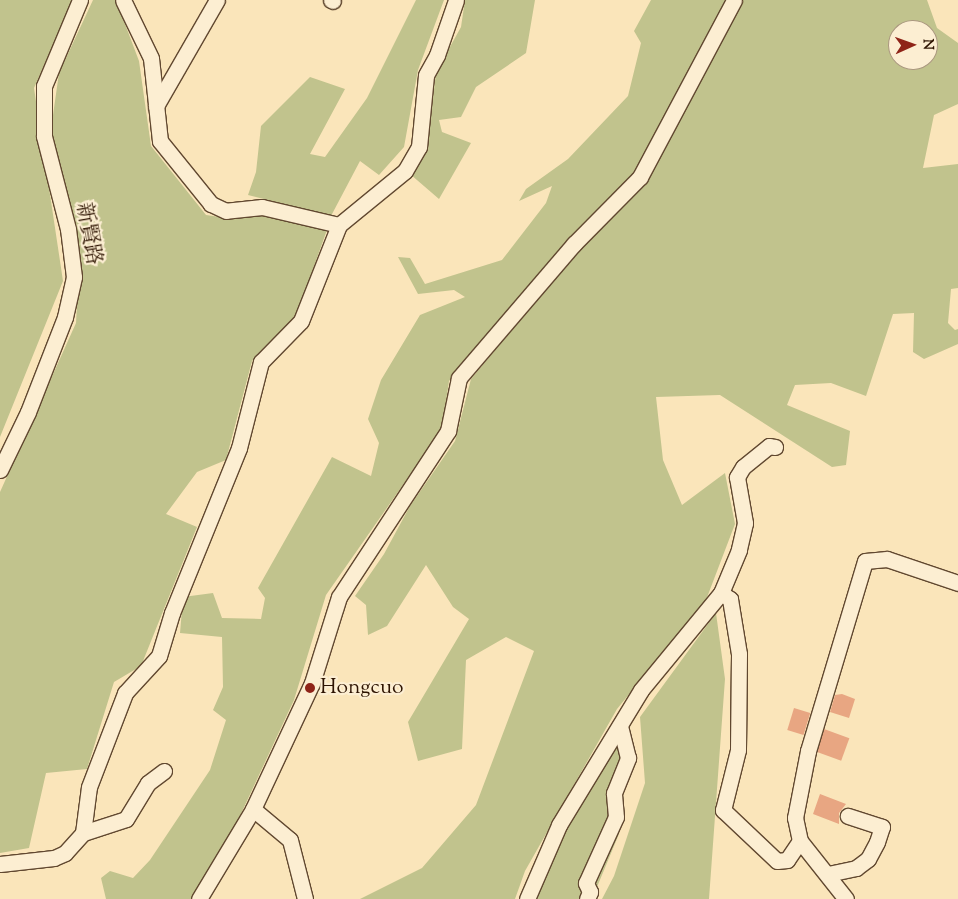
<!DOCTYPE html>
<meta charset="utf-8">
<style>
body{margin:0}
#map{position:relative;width:958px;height:899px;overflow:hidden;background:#fae5ba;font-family:"Sorts Mill Goudy","Noto Serif TC",serif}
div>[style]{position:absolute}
.green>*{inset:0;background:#c1c38d}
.building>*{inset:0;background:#e8a682;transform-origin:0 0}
.roads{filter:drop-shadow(1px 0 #614830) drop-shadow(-1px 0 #614830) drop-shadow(0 1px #614830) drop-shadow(0 -1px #614830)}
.minor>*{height:15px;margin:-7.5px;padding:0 7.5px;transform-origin:7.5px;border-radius:7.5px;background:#fceed2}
.dots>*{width:14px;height:14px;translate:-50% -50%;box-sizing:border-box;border:2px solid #fceed2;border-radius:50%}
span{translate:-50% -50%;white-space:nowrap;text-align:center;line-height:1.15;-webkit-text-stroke:4.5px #fceed2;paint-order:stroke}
.street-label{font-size:21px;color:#2e1402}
.poi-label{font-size:21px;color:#2e1402}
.left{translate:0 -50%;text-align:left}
.north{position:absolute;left:888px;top:20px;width:50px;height:50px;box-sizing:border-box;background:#fceed2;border:1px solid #aa977f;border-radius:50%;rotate:88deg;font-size:14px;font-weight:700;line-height:20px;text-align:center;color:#2e1402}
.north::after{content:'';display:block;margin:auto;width:18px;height:22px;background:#8f2418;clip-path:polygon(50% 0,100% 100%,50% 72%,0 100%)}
</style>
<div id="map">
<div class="green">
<div style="clip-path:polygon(0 0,73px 0,34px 88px,63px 281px,0 437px)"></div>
<div style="clip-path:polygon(93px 0,116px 0,139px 61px,151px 146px,206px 215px,227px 218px,263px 213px,328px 227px,296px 317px,252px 361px,226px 460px,197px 472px,166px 514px,197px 527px,141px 666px,114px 682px,87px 769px,46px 773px,29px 848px,0 853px,0 492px,76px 323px,80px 252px,51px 129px,59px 73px)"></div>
<div style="clip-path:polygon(416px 0,444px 0,418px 70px,404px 147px,379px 175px,360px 161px,331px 216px,248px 195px,256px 172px,261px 126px,310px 77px,345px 89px,310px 154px,325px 157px,367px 98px)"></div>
<div style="clip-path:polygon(465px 0,535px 0,526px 53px,476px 87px,461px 117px,439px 120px,442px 132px,471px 143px,439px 199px,410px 174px,431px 115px,436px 72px,461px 27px)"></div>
<div style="clip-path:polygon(651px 0,728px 0,634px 175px,516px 300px,449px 381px,442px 429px,326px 595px,294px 700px,225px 848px,191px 899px,106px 899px,101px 878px,110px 871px,133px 878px,150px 860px,210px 770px,226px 720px,213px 710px,223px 687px,222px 637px,180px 633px,183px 597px,213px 593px,222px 618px,261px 619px,265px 598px,258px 588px,332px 457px,371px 476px,379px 443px,368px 419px,381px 380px,420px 315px,465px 297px,454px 290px,418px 294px,398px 257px,410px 258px,425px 284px,502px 260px,546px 203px,552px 186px,519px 201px,526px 189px,568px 159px,628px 96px,641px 43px,634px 31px)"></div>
<div style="clip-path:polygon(evenodd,742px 0,927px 0,937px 28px,958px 43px,958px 104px,934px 115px,923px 168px,958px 164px,958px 288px,951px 289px,948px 323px,955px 330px,958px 329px,958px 344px,924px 359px,913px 352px,914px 313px,893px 314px,866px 396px,831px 383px,795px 385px,787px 405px,850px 431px,846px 465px,832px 467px,720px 395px,656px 397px,663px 460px,682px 505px,725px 473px,735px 524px,706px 600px,617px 709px,525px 871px,515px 899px,360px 899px,422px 868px,476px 805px,534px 651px,506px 637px,466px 660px,462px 749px,418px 761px,408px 722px,469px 619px,453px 607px,426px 565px,387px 626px,368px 635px,366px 605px,355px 596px,384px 554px,410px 506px,455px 441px,471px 379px,577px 252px,655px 167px,742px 0,898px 30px,928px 30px,928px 60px,898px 60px,898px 30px)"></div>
<div style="clip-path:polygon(716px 613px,725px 679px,709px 899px,602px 899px,614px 876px,645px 783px,640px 717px)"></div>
<div style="clip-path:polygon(625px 720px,633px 741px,634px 767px,623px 789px,619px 834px,592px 899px,534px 899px,565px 828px)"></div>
</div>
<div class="building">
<div style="clip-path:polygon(842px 694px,855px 699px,849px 718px,830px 712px,835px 695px)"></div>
<div style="left:794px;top:708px;width:17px;height:23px;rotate:17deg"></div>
<div style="left:824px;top:729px;width:27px;height:24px;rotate:20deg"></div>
<div style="clip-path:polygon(820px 794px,846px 804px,839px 813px,839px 824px,813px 814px)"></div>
</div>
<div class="roads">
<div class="minor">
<div style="left:331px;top:0;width:2px;rotate:27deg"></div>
<div style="left:156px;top:106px;width:122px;rotate:-60.1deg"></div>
<div style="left:339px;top:225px;width:85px;rotate:-39.3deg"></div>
<div style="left:405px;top:171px;width:28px;rotate:-60deg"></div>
<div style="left:419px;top:147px;width:72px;rotate:-84.4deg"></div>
<div style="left:426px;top:75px;width:23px;rotate:-61deg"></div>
<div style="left:437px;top:55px;width:58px;rotate:-70.9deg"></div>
<div style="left:775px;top:447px;width:6px;rotate:-171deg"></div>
<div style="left:769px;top:446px;width:33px;rotate:141deg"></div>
<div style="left:743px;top:467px;width:12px;rotate:121deg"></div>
<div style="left:737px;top:477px;width:47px;rotate:80.1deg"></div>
<div style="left:745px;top:523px;width:28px;rotate:103deg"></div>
<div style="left:739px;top:550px;width:47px;rotate:112.7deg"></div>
<div style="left:721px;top:593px;width:11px;rotate:34deg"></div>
<div style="left:730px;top:599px;width:56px;rotate:80.7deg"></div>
<div style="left:739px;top:654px;width:96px;rotate:90.6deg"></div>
<div style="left:738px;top:750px;width:62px;rotate:104deg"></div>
<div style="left:723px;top:810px;width:74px;rotate:43.4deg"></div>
<div style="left:777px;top:861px;width:10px;rotate:-6deg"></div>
<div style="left:787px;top:860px;width:23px;rotate:-56deg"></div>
<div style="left:0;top:470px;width:64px;rotate:-64.2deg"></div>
<div style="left:28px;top:412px;width:102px;rotate:-68.7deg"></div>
<div style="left:65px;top:317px;width:41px;rotate:-77.3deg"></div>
<div style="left:74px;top:277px;width:48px;rotate:-97.1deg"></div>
<div style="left:68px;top:229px;width:96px;rotate:-104.5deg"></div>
<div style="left:44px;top:136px;width:50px;rotate:-90deg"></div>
<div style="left:44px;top:86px;width:93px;rotate:-67.3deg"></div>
<div style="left:253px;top:809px;width:48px;rotate:40deg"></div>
<div style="left:290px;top:840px;width:61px;rotate:75.7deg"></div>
<div style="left:83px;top:833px;width:45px;rotate:-18deg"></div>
<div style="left:126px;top:819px;width:42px;rotate:-58.6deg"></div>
<div style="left:148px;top:783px;width:20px;rotate:-37deg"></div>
<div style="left:0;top:864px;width:54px;rotate:-6.3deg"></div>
<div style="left:54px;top:858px;width:12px;rotate:-24deg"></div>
<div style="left:65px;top:853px;width:27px;rotate:-48deg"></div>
<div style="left:83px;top:833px;width:46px;rotate:-82.6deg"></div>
<div style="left:89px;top:787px;width:101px;rotate:-69deg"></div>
<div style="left:125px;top:693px;width:50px;rotate:-47.4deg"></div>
<div style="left:159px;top:656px;width:45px;rotate:-73.2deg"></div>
<div style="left:172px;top:613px;width:178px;rotate:-67.9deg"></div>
<div style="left:239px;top:448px;width:89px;rotate:-75.7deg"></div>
<div style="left:261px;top:362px;width:57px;rotate:-45.7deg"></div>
<div style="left:301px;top:321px;width:103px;rotate:-68.4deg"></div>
<div style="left:339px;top:225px;width:79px;rotate:-166.8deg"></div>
<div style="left:262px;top:207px;width:36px;rotate:174deg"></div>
<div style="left:226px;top:211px;width:17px;rotate:-155deg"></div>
<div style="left:211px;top:204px;width:81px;rotate:-129deg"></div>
<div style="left:160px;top:141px;width:83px;rotate:-96.2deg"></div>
<div style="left:151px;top:58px;width:64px;rotate:-115.8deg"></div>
<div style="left:828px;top:874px;width:29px;rotate:-12deg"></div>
<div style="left:856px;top:868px;width:15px;rotate:-37deg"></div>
<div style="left:868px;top:859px;width:19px;rotate:-62deg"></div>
<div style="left:877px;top:842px;width:16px;rotate:-72deg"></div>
<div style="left:882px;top:827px;width:36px;rotate:-162deg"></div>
<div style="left:199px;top:899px;width:105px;rotate:-59deg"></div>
<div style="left:253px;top:809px;width:139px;rotate:-64.9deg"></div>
<div style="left:312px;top:683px;width:90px;rotate:-72.6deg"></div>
<div style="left:339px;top:597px;width:199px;rotate:-56.7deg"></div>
<div style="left:448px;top:431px;width:54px;rotate:-78.3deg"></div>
<div style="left:459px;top:378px;width:177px;rotate:-49.4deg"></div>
<div style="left:574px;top:244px;width:94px;rotate:-45.4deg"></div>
<div style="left:640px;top:177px;width:200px;rotate:-62deg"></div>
<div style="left:527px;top:899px;width:81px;rotate:-66.6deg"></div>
<div style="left:559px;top:825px;width:158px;rotate:-58.7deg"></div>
<div style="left:641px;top:690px;width:126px;rotate:-50.5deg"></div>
<div style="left:587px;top:899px;width:8px;rotate:-67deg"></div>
<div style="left:590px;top:892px;width:10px;rotate:-114deg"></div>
<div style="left:586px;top:883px;width:72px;rotate:-65.6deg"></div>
<div style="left:616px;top:817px;width:24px;rotate:-95deg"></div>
<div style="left:614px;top:793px;width:38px;rotate:-68deg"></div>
<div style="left:628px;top:758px;width:33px;rotate:-104deg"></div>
<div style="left:846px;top:899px;width:74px;rotate:-128.4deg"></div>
<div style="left:800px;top:841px;width:24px;rotate:-102deg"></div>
<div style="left:795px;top:818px;width:68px;rotate:-79deg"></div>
<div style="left:808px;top:751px;width:198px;rotate:-73.3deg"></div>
<div style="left:865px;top:561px;width:22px;rotate:-5deg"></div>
<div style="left:887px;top:559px;width:75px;rotate:18.7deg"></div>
</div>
</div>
<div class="dots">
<div style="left:310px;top:688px;background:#8f2418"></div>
</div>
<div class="street-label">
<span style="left:88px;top:234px;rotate:80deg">新賢路</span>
</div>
<div class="poi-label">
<span class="left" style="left:320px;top:688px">Hongcuo</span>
</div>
<div class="north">N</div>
</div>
